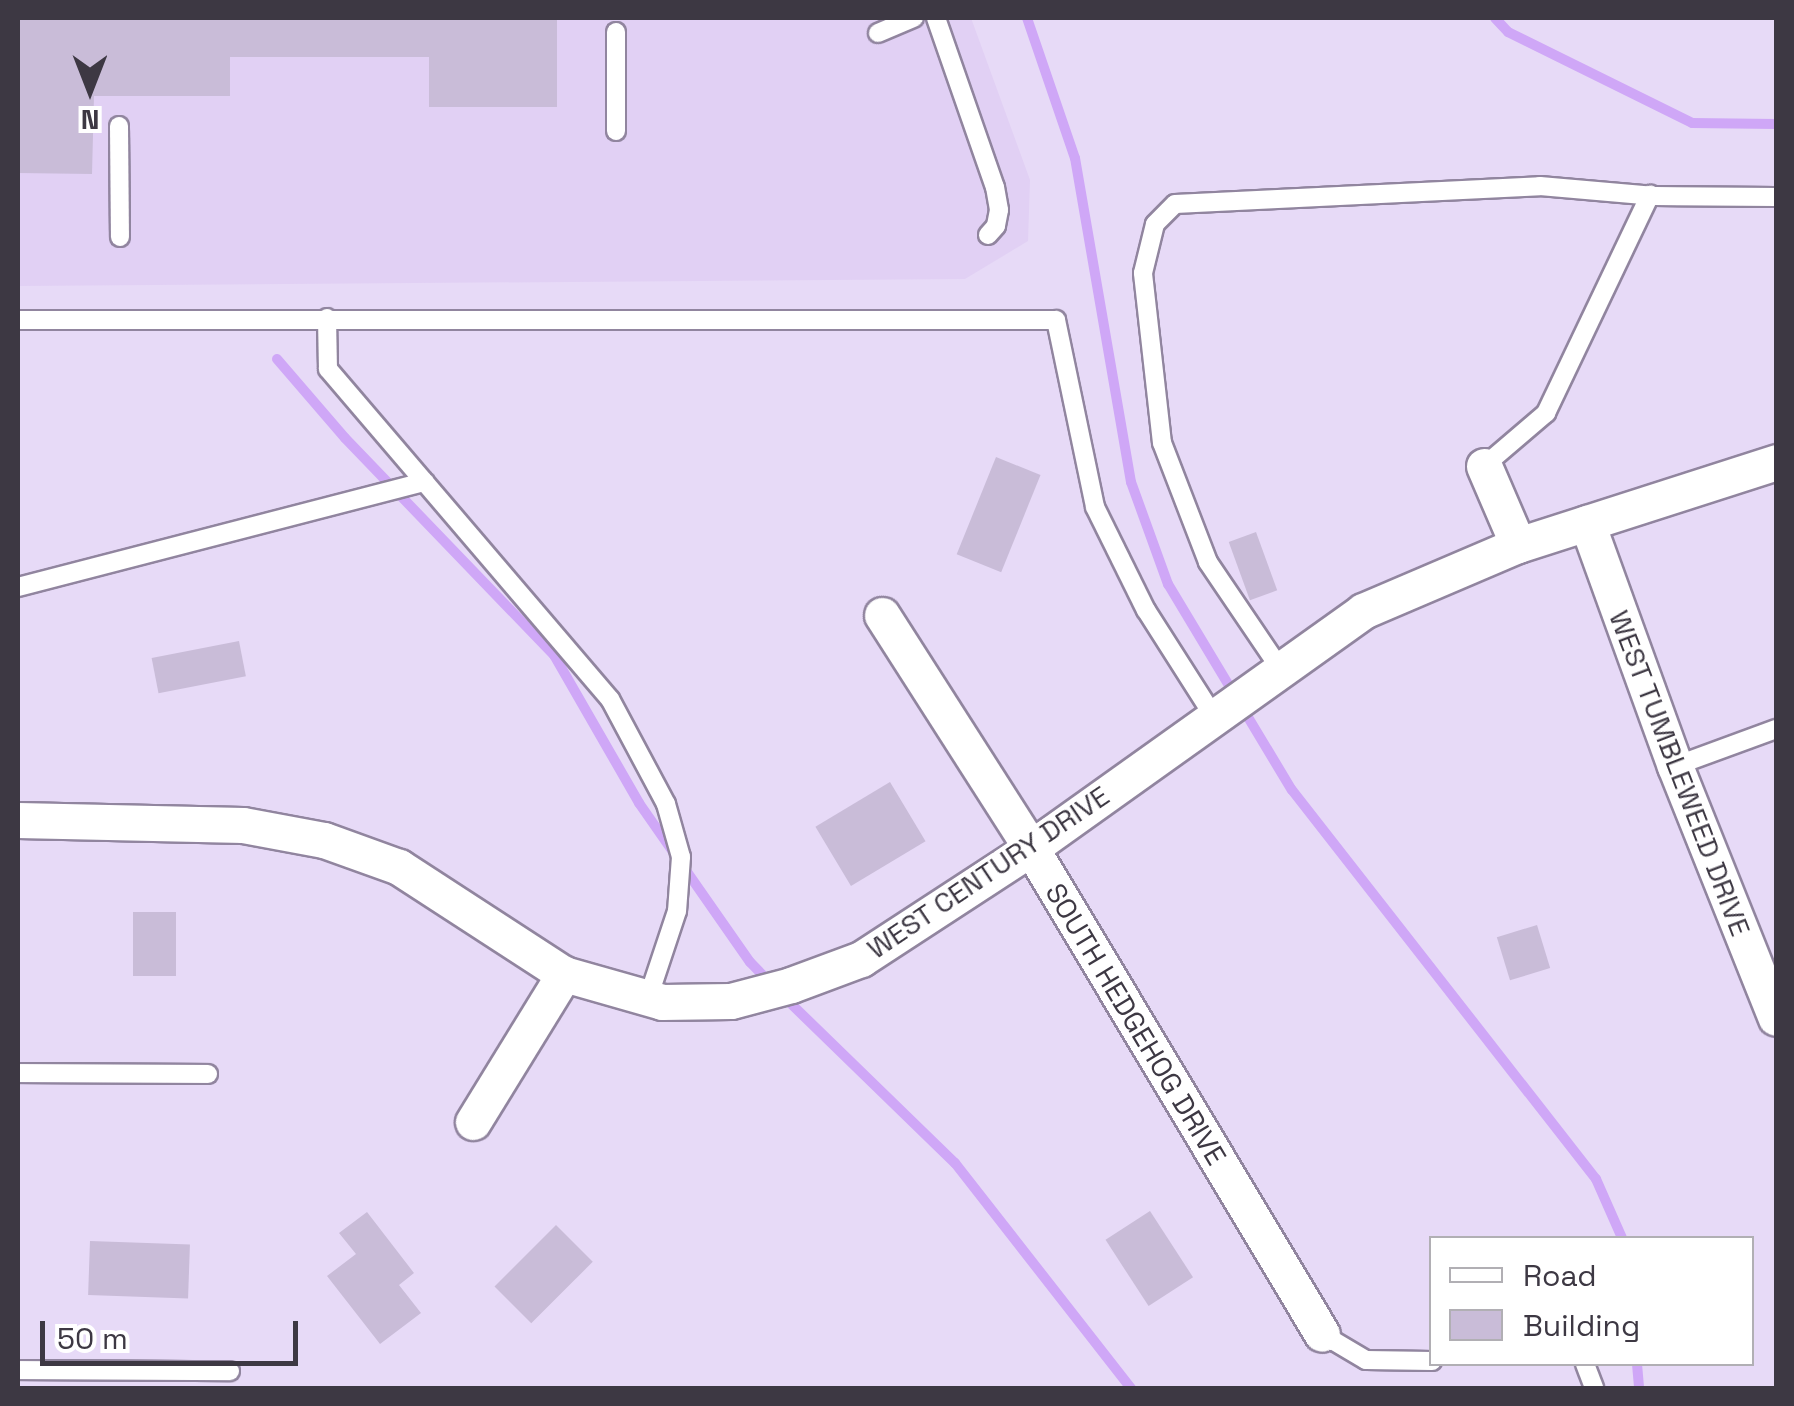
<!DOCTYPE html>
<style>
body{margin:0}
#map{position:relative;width:1794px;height:1406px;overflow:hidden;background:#e7daf7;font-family:"Space Grotesk",sans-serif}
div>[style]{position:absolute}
.built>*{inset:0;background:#e1d0f4}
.stream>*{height:10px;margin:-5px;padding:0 5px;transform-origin:5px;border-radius:5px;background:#cfa7f7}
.building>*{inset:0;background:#c9bcd8;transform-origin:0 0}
.roads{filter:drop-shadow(2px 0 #91859f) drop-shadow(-2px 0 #91859f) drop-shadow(0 2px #91859f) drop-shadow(0 -2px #91859f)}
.lane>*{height:18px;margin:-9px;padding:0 9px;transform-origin:9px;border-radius:9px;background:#fff}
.street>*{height:35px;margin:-17.5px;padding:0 17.5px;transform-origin:17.5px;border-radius:17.5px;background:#fff}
span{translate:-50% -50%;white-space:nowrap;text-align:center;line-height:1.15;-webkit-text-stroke:8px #fff;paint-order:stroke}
.street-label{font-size:28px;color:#3d3843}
.frame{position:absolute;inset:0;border:20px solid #3d3843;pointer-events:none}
.legend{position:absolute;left:1429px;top:1236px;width:325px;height:130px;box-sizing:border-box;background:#fff;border:2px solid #b1afb4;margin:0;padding:12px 18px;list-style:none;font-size:30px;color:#3d3843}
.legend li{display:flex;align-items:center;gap:20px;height:50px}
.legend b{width:50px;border:2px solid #b1afb4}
.north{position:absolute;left:40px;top:40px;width:100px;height:100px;-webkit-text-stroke:8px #fff;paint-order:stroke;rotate:180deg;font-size:28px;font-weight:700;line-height:40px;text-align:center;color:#3d3843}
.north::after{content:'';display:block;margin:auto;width:35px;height:45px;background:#3d3843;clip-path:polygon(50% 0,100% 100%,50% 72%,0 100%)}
.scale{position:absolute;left:40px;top:1321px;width:258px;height:45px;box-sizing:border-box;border:5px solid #3d3843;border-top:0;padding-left:12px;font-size:30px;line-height:35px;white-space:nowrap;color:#3d3843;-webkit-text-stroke:8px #fff;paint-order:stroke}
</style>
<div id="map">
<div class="built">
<div style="clip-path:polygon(18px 18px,971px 18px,1030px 180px,1028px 241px,965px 279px,18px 286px)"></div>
</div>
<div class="stream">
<div style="left:1027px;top:18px;width:148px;rotate:71.1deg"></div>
<div style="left:1075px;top:158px;width:329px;rotate:80.2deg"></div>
<div style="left:1131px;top:482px;width:109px;rotate:70.1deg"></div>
<div style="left:1168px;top:584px;width:240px;rotate:59deg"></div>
<div style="left:1292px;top:790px;width:494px;rotate:52deg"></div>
<div style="left:1596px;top:1179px;width:64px;rotate:66.2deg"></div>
<div style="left:1495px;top:18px;width:19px;rotate:47deg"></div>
<div style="left:1508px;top:32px;width:205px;rotate:26.3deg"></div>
<div style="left:1692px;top:123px;width:84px;rotate:0.7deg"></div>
<div style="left:277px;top:359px;width:104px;rotate:49.3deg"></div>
<div style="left:345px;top:438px;width:301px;rotate:46.1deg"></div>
<div style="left:554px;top:655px;width:171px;rotate:60.1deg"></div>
<div style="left:639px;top:803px;width:194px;rotate:55.1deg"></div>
<div style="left:750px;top:962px;width:28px;rotate:46deg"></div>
<div style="left:781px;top:994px;width:243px;rotate:44.2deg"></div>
<div style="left:955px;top:1163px;width:286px;rotate:52deg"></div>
<div style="left:1637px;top:1364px;width:24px;rotate:85deg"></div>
</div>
<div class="building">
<div style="clip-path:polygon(18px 18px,557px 18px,557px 107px,429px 107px,429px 57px,230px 57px,230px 96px,94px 96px,92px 174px,18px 173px)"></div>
<div style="left:996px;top:457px;width:48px;height:105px;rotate:22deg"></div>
<div style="left:1256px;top:532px;width:62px;height:29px;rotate:70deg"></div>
<div style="left:239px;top:641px;width:36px;height:89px;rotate:79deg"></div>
<div style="left:890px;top:782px;width:69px;height:87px;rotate:59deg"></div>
<div style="left:133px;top:912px;width:43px;height:64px"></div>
<div style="left:1537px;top:925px;width:45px;height:42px;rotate:73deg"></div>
<div style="left:1150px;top:1211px;width:79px;height:53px;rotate:57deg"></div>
<div style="clip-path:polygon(367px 1212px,414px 1273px,399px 1285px,421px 1313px,380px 1344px,327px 1276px,356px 1254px,339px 1233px)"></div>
<div style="left:556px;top:1225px;width:52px;height:87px;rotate:45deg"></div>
<div style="left:90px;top:1241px;width:100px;height:54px;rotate:2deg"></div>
</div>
<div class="roads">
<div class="lane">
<div style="left:936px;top:18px;width:179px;rotate:70.8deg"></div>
<div style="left:995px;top:187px;width:23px;rotate:80deg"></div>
<div style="left:999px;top:210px;width:16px;rotate:101deg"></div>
<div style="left:996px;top:226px;width:12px;rotate:132deg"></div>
<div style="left:616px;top:32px;width:99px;rotate:90deg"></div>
<div style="left:878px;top:33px;width:39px;rotate:-23deg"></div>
<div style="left:119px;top:126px;width:111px;rotate:89.5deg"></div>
<div style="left:327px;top:318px;width:51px;rotate:88.9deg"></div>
<div style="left:328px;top:369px;width:434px;rotate:49.5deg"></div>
<div style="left:610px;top:699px;width:119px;rotate:61.9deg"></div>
<div style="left:666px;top:804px;width:55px;rotate:74.2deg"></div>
<div style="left:681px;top:857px;width:54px;rotate:94.2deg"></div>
<div style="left:677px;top:911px;width:92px;rotate:108.4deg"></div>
<div style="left:18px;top:320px;width:1038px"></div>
<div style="left:1056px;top:320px;width:191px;rotate:78.2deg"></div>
<div style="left:1095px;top:507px;width:115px;rotate:63.7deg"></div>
<div style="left:1146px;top:610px;width:125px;rotate:57.5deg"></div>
<div style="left:1484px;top:466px;width:82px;rotate:-40.5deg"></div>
<div style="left:1546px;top:413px;width:242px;rotate:-64.5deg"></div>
<div style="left:18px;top:587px;width:420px;rotate:-14.5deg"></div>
<div style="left:1279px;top:667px;width:127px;rotate:-124.1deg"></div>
<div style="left:1208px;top:562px;width:128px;rotate:-111.1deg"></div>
<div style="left:1162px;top:443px;width:171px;rotate:-96.4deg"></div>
<div style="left:1143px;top:273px;width:50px;rotate:-76.2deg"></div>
<div style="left:1155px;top:224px;width:28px;rotate:-45deg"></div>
<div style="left:1175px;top:204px;width:365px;rotate:-2.8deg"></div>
<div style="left:1540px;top:186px;width:115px;rotate:5deg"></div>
<div style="left:1655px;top:196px;width:121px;rotate:0.5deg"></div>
<div style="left:1675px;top:766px;width:108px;rotate:-20.1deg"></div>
<div style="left:18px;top:1073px;width:190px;rotate:0.3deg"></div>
<div style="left:1322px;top:1334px;width:51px;rotate:30.6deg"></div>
<div style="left:1366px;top:1360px;width:66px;rotate:0.9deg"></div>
<div style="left:1585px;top:1364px;width:26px;rotate:69deg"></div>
<div style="left:18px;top:1370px;width:212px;rotate:0.3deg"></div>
</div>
<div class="street">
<div style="left:1484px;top:466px;width:86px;rotate:66.7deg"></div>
<div style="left:1587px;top:523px;width:258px;rotate:70.1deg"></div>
<div style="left:1675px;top:766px;width:271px;rotate:68.2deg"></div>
<div style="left:882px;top:615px;width:277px;rotate:57.4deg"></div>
<div style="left:1031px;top:848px;width:566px;rotate:59.09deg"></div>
<div style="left:18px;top:820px;width:225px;rotate:1.3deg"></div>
<div style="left:243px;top:825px;width:82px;rotate:10.5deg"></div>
<div style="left:324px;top:840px;width:80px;rotate:19.8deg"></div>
<div style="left:399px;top:867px;width:197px;rotate:33deg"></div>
<div style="left:564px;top:974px;width:102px;rotate:15.9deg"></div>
<div style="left:662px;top:1002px;width:69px;rotate:-0.8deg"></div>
<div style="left:731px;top:1001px;width:62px;rotate:-14.9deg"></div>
<div style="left:791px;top:985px;width:75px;rotate:-20.4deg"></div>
<div style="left:861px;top:959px;width:203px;rotate:-33.1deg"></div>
<div style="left:1031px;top:848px;width:408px;rotate:-35.5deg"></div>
<div style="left:1363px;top:611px;width:168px;rotate:-23.1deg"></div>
<div style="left:1518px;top:545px;width:271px;rotate:-17.8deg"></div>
<div style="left:473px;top:1122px;width:174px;rotate:-58.4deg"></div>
</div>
</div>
<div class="street-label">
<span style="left:1680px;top:773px;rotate:69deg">WEST TUMBLEWEED DRIVE</span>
<span style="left:988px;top:872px;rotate:-34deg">WEST CENTURY DRIVE</span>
<span style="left:1136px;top:1024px;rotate:59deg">SOUTH HEDGEHOG DRIVE</span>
</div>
<div class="frame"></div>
<ul class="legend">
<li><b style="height:12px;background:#fff"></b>Road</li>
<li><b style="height:28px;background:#c9bcd8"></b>Building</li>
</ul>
<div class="north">N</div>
<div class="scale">50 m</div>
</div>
